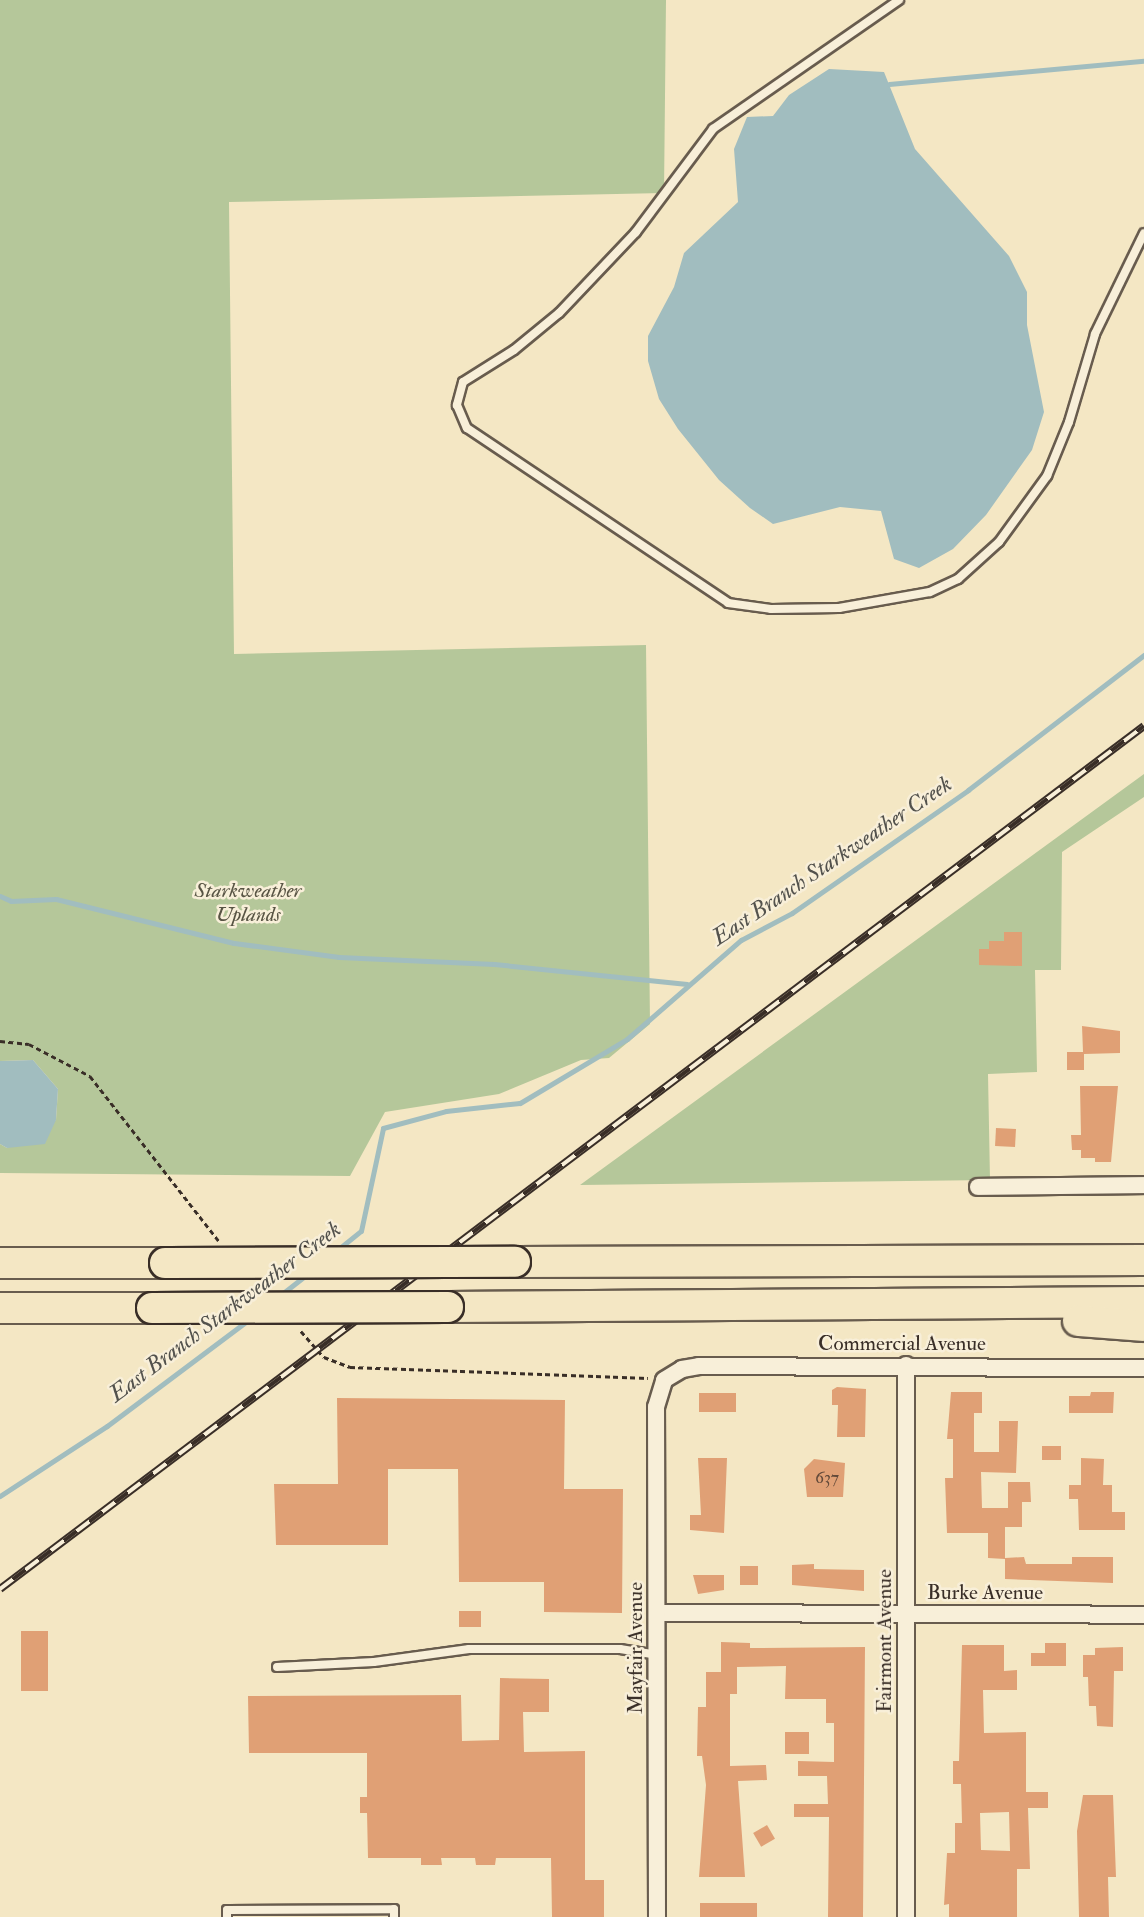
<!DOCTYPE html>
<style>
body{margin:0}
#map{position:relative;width:1144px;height:1917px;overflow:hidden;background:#f4e7c4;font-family:"IM FELL Double Pica",serif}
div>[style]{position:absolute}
.green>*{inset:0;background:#b5c79a}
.water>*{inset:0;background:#a1bdbf}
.stream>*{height:5px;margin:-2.5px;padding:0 2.5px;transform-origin:2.5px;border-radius:2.5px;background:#a1bdbf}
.building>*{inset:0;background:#e0a075;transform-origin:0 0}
.path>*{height:2.5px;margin-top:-1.25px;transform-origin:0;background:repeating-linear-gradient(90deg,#392e27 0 5px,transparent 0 8.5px)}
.roads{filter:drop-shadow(2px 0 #685c4e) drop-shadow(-2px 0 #685c4e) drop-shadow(0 2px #685c4e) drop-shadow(0 -2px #685c4e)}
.lane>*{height:8px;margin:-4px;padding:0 4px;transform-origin:4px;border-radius:4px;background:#f8efd9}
.street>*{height:16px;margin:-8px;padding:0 8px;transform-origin:8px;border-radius:8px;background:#f8efd9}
.highway>*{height:30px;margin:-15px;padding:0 15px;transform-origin:15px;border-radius:15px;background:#f4e7c4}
.rail>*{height:8px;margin-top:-4px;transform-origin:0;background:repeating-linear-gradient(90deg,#f8efd9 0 16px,#392e27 0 32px);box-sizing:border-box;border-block:2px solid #392e27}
.bridges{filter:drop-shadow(2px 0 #392e27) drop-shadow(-2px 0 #392e27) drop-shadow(0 2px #392e27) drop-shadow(0 -2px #392e27)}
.highway-bridge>*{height:30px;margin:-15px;padding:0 15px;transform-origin:15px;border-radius:15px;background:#f4e7c4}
span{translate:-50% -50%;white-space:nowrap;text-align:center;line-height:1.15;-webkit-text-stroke:5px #f8efd9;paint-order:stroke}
.number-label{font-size:18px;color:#634a3a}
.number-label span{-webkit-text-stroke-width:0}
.park-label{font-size:21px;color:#585444;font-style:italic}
.street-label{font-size:21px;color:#392e27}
.water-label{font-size:23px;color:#53524d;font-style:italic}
</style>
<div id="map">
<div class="green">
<div style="clip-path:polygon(0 0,666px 0,664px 193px,229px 202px,234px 654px,646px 645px,650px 1024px,609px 1058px,581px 1060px,499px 1094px,385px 1112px,350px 1176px,0 1173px,0 1144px,7px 1148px,56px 1120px,58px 1089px,33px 1060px,0 1061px)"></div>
<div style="clip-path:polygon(1144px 774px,1144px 797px,1062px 852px,1061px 970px,1035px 970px,1037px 1072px,988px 1074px,990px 1180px,580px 1185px)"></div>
</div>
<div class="water">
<div style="clip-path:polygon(829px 69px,884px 72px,915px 149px,1009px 256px,1027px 292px,1027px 325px,1044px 412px,1032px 450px,986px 515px,953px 549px,919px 568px,894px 559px,881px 511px,840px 507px,773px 524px,750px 508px,719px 480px,678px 429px,659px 399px,648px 361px,648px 336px,674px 287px,684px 253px,738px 202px,734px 149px,747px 117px,773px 116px,789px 95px)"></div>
<div style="clip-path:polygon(33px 1060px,58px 1089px,56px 1120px,45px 1144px,7px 1148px,0 1144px,0 1061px)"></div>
</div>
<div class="stream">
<div style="left:889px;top:84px;width:256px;rotate:-5.2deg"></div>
<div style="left:0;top:896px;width:12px;rotate:24deg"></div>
<div style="left:11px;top:901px;width:45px;rotate:-2.5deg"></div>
<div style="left:56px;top:899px;width:183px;rotate:13.9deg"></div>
<div style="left:234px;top:943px;width:106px;rotate:7.6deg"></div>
<div style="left:339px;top:957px;width:155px;rotate:2.6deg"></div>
<div style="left:494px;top:964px;width:194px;rotate:5.9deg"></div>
<div style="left:336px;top:1251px;width:32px;rotate:-39deg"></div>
<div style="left:361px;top:1231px;width:105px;rotate:-77.9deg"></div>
<div style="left:383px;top:1128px;width:65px;rotate:-15.1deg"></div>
<div style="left:446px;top:1111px;width:74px;rotate:-6.2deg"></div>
<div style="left:520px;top:1103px;width:125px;rotate:-30.9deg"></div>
<div style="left:627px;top:1039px;width:151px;rotate:-41deg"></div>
<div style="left:741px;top:940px;width:58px;rotate:-27.9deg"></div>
<div style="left:792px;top:913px;width:215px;rotate:-34.9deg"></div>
<div style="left:968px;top:790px;width:222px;rotate:-37.5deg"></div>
<div style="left:278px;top:1297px;width:36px;rotate:-38deg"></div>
<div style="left:0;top:1496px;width:128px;rotate:-33.2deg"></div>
<div style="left:107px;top:1426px;width:180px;rotate:-36.9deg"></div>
</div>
<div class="building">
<div style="clip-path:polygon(1004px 932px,1022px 932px,1022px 966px,979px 965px,979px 949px,989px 949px,989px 941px,1004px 941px)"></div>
<div style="clip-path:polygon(1082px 1026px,1120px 1031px,1120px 1053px,1084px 1054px,1084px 1070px,1067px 1070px,1067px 1052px,1083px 1052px)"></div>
<div style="clip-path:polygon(1080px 1086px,1118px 1086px,1111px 1162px,1095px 1162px,1095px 1158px,1081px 1158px,1081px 1150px,1072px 1150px,1071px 1135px,1081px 1135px)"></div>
<div style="left:996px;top:1128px;width:20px;height:18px;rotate:3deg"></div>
<div style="clip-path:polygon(837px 1387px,866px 1389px,865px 1437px,837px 1437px,838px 1405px,832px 1405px,832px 1390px)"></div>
<div style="clip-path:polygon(951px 1392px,982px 1392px,982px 1413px,974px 1413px,974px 1452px,999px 1452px,999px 1421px,1018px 1421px,1016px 1473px,981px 1472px,982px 1508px,1008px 1508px,1008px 1482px,1030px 1482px,1031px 1502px,1022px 1502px,1022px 1527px,1005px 1527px,1005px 1558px,1024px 1557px,1026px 1564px,1072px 1564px,1072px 1557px,1113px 1557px,1113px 1583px,1005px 1579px,1005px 1559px,988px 1558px,988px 1533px,947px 1533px,945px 1478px,953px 1478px,953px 1439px,947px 1439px)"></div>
<div style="clip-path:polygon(1091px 1392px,1114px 1392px,1113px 1413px,1069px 1413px,1069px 1396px,1090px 1396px)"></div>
<div style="left:699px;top:1393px;width:37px;height:19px"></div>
<div style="clip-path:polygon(337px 1398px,565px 1400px,564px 1489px,623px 1489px,622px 1613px,544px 1612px,544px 1582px,459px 1582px,458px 1469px,388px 1469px,388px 1545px,276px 1545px,274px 1484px,338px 1484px)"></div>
<div style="left:1042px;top:1446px;width:19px;height:14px"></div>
<div style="clip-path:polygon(698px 1458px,727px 1458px,724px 1533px,690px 1530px,690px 1515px,701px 1515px)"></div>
<div style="clip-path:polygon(1081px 1458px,1104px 1459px,1103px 1485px,1112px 1485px,1112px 1512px,1125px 1512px,1125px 1530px,1079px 1530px,1078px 1499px,1069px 1499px,1069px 1485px,1081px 1485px)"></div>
<div style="clip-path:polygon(814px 1459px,845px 1463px,843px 1497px,807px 1497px,804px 1469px)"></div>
<div style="clip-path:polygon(814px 1564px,814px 1569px,864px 1570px,864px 1591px,792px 1585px,792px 1565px)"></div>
<div style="left:740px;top:1566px;width:18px;height:19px"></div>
<div style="clip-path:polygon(693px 1575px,724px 1575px,724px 1590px,698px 1594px)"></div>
<div style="left:459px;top:1611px;width:22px;height:16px"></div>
<div style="left:21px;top:1631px;width:27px;height:60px"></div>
<div style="clip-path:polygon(721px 1642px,750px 1643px,750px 1648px,865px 1647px,863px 1917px,828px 1917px,829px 1817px,794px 1817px,794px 1804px,828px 1804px,827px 1776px,798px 1776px,798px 1761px,834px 1762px,834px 1723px,826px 1723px,826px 1699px,785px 1699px,786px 1666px,737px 1667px,737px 1694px,730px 1694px,730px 1766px,766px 1765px,767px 1780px,738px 1781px,745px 1877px,699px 1877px,706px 1785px,702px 1756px,697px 1756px,698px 1707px,706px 1707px,706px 1672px,721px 1672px)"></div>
<div style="clip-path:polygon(1045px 1643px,1066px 1643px,1066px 1666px,1031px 1666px,1031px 1653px,1045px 1653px)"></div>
<div style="clip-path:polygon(evenodd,962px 1645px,1004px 1645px,1004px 1671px,1017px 1670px,1017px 1690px,983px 1690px,984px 1733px,1026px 1732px,1026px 1792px,1048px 1792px,1048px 1808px,1028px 1808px,1030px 1869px,1017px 1869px,1017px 1917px,949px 1917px,949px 1904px,944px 1905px,947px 1853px,955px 1853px,955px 1823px,962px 1823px,961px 1784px,953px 1784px,953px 1761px,959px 1761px,962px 1645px,1009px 1812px,1010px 1851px,981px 1850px,980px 1813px,1009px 1812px)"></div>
<div style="clip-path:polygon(1123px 1647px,1123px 1671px,1114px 1671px,1113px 1727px,1097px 1726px,1096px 1706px,1089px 1706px,1088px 1677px,1083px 1677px,1083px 1655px,1095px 1655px,1095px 1648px)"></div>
<div style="clip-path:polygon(500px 1678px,549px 1679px,549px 1712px,523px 1712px,524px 1752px,585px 1751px,585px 1880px,604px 1880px,604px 1917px,552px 1917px,551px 1858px,496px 1858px,495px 1865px,476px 1865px,475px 1858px,441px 1858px,442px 1865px,421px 1865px,421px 1858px,368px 1858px,367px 1813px,360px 1813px,360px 1797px,367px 1797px,367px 1753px,249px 1753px,248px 1696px,461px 1695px,462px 1741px,499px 1740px)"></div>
<div style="left:785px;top:1732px;width:24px;height:22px"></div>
<div style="clip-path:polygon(1083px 1795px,1113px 1795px,1116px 1877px,1108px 1877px,1109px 1917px,1079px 1917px,1077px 1831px)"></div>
<div style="left:767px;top:1825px;width:16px;height:16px;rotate:60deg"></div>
<div style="left:700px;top:1903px;width:57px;height:14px"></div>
</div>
<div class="path">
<div style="left:0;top:1041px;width:29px;rotate:6deg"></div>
<div style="left:29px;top:1044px;width:69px;rotate:27.7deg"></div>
<div style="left:90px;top:1076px;width:209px;rotate:52deg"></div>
<div style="left:301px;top:1331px;width:35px;rotate:49deg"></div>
<div style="left:324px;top:1357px;width:28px;rotate:21deg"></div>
<div style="left:350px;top:1367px;width:298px;rotate:2.1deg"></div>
</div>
<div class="roads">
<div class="lane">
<div style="left:899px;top:0;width:226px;rotate:145.3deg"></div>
<div style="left:713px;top:129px;width:129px;rotate:126.8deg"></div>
<div style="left:636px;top:232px;width:112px;rotate:133.5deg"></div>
<div style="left:559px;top:313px;width:58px;rotate:140.6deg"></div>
<div style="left:514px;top:350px;width:60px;rotate:147.9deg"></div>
<div style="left:463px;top:382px;width:24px;rotate:105deg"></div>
<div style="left:457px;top:405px;width:25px;rotate:67deg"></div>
<div style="left:467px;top:428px;width:314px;rotate:33.8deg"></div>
<div style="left:728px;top:603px;width:43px;rotate:7.9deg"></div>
<div style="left:771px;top:609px;width:68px;rotate:-0.8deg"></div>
<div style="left:839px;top:608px;width:92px;rotate:-10deg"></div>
<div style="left:930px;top:592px;width:31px;rotate:-25deg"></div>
<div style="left:958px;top:579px;width:55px;rotate:-42.1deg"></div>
<div style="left:999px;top:542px;width:82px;rotate:-54deg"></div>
<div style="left:1047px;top:476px;width:58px;rotate:-67.8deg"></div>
<div style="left:1069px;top:422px;width:92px;rotate:-73.5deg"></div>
<div style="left:1095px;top:334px;width:112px;rotate:-64.1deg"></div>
<div style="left:277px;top:1667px;width:97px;rotate:-3deg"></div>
<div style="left:374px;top:1662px;width:96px;rotate:-7.8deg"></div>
<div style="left:469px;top:1649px;width:151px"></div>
<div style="left:620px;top:1649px;width:37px;rotate:9deg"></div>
<div style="left:227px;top:1917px;width:7px;rotate:-90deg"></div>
<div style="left:227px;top:1910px;width:167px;rotate:-0.3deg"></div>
<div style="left:394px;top:1909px;width:8px;rotate:90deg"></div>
</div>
<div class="street">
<div style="left:978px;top:1187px;width:166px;rotate:-0.7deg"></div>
<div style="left:906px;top:1365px;width:552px;rotate:90deg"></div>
<div style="left:657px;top:1613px;width:487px;rotate:0.2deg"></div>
<div style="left:657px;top:1917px;width:510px;rotate:-90.11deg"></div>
<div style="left:656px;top:1407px;width:28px;rotate:-73deg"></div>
<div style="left:664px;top:1380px;width:21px;rotate:-31deg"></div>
<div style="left:682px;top:1369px;width:17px;rotate:-10deg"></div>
<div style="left:699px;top:1366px;width:445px;rotate:0.3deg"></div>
</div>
<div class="highway">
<div style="left:515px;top:1262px;width:629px;rotate:-0.18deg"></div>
<div style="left:0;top:1263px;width:165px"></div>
<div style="left:448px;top:1307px;width:696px;rotate:-0.41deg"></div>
<div style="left:0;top:1308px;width:152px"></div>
<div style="left:1078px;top:1321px;width:66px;rotate:4.3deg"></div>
</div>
</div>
<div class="rail">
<div style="left:0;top:1589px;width:1433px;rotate:-37.03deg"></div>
</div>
<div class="bridges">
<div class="highway-bridge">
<div style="left:165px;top:1263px;width:350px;rotate:-0.2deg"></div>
<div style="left:152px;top:1308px;width:296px;rotate:-0.2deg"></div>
</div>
</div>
<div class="number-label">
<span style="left:827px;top:1478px">637</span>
</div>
<div class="park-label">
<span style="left:248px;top:903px">Starkweather<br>Uplands</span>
</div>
<div class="street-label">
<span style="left:902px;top:1344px">Commercial Avenue</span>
<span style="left:985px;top:1593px">Burke Avenue</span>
<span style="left:885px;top:1641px;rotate:-90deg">Fairmont Avenue</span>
<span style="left:636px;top:1648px;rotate:-90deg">Mayfair Avenue</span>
</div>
<div class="water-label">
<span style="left:832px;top:861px;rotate:-34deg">East Branch Starkweather Creek</span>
<span style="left:225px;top:1312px;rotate:-37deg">East Branch Starkweather Creek</span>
</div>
</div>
